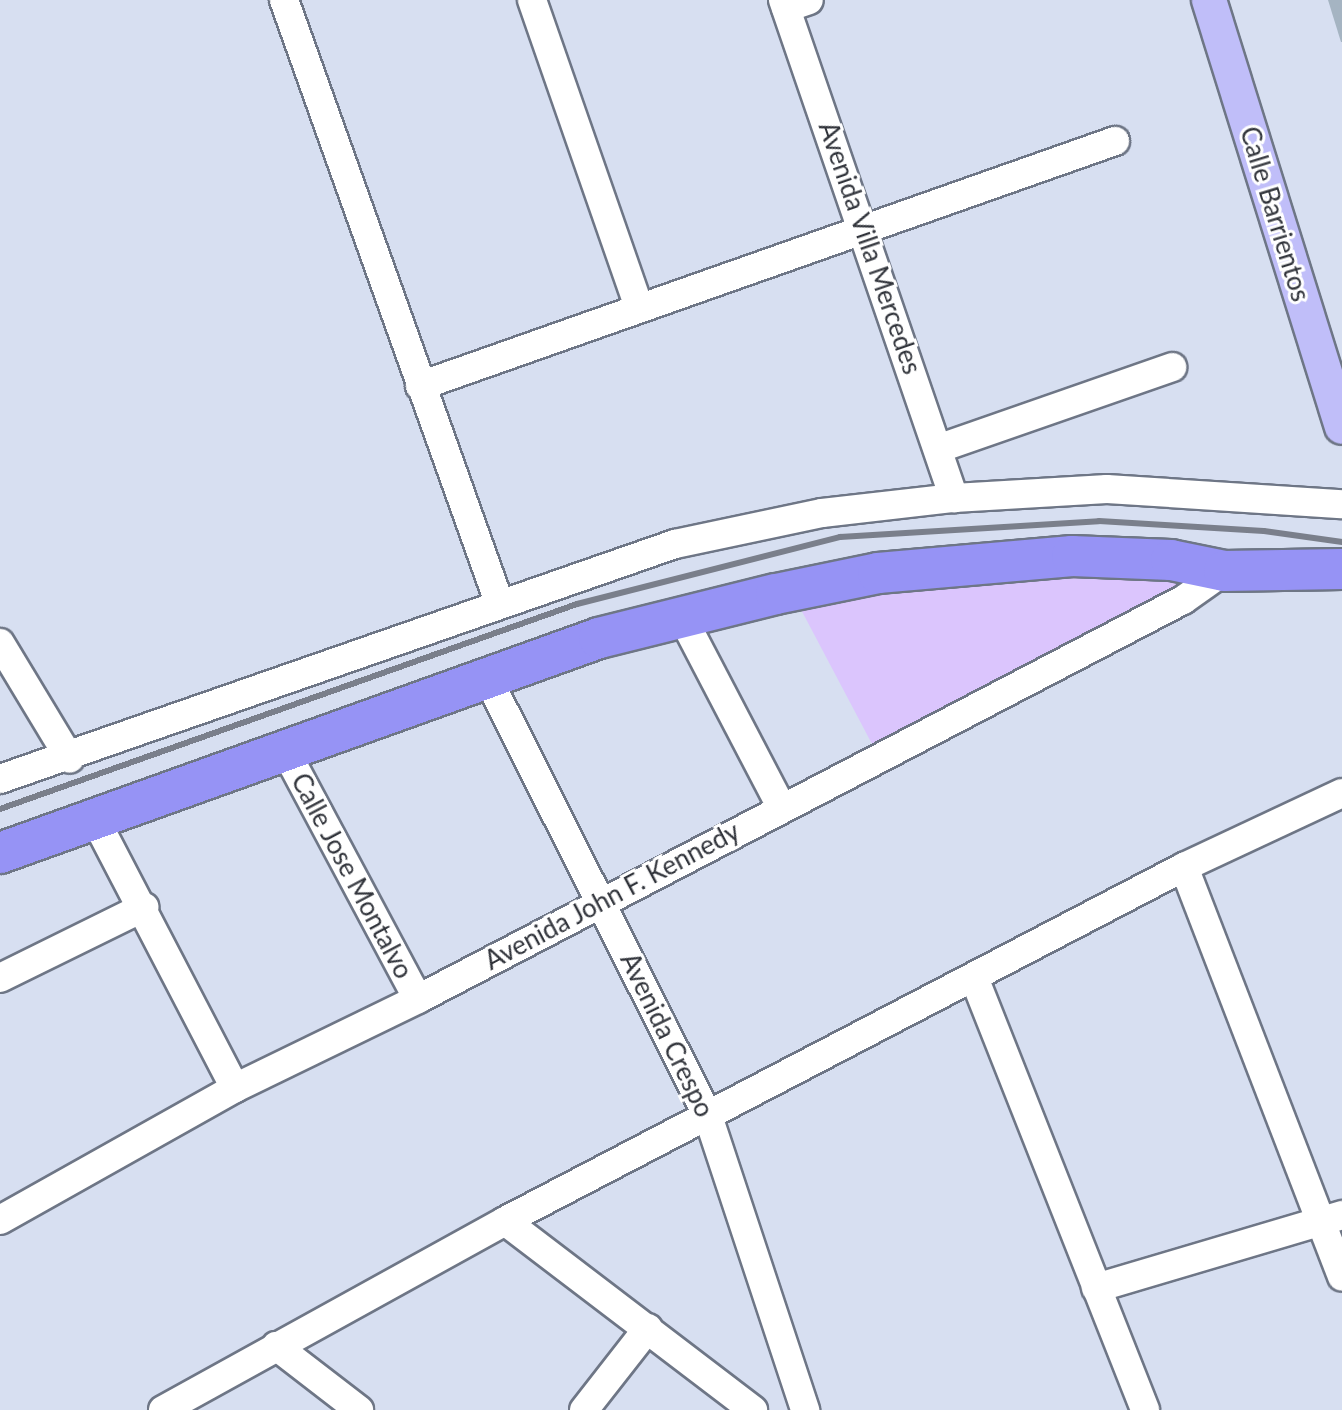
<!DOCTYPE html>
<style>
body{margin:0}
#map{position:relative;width:1342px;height:1410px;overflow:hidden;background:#d7dff1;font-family:Lato,sans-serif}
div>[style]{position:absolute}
.green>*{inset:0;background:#dbc5fd}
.building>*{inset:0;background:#a5b4c2}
.roads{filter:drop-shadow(2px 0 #6e7686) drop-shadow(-2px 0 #6e7686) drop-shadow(0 2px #6e7686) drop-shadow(0 -2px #6e7686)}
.minor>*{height:28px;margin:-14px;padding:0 14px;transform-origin:14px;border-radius:14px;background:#fff}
.major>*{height:34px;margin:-17px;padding:0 17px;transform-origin:17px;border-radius:17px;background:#c0bef9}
.highway>*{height:40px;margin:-20px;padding:0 20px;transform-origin:20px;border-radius:20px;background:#9693f5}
.rail>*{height:6px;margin:-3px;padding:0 3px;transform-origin:3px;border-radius:3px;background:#7a7f8b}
span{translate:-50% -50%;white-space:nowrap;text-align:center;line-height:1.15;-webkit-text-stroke:6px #fff;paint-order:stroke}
.street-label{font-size:26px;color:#31343b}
</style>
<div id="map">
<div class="green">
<i style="clip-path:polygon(1069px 574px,1185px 582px,872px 744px,797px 602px,934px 579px)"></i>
</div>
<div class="building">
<i style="clip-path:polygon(1328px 0,1342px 0,1342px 42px,1341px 42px)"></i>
</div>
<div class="roads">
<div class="minor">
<i style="left:284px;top:0;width:639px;rotate:70.35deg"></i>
<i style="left:532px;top:0;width:326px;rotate:70.8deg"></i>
<i style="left:783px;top:0;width:527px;rotate:71.05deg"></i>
<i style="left:786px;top:8px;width:24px;rotate:-19deg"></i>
<i style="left:420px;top:386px;width:737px;rotate:-19.42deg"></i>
<i style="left:940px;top:448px;width:246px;rotate:-19.2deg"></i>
<i style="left:682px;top:617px;width:213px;rotate:62.4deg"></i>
<i style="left:0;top:643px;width:135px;rotate:58.9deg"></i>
<i style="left:487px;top:677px;width:491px;rotate:63.3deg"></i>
<i style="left:708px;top:1116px;width:310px;rotate:71.7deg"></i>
<i style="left:286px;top:752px;width:280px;rotate:61.9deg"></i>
<i style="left:0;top:779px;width:715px;rotate:-19.2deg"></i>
<i style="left:675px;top:544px;width:150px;rotate:-11.9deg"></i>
<i style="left:822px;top:513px;width:133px;rotate:-6.5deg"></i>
<i style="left:954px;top:498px;width:153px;rotate:-3.4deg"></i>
<i style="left:1107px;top:489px;width:235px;rotate:3.7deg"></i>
<i style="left:96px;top:821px;width:301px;rotate:62.5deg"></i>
<i style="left:1184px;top:867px;width:439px;rotate:68.9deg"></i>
<i style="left:0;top:978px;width:161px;rotate:-26.2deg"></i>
<i style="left:975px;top:980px;width:462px;rotate:68.4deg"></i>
<i style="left:0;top:1220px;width:270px;rotate:-29.3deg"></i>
<i style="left:235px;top:1088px;width:203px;rotate:-25.9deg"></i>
<i style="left:418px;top:999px;width:863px;rotate:-27.55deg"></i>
<i style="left:1183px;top:600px;width:50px;rotate:-35.3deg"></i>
<i style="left:505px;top:1221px;width:312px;rotate:37.3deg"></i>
<i style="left:1096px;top:1288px;width:257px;rotate:-16.5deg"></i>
<i style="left:276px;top:1346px;width:105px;rotate:37.6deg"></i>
<i style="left:163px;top:1410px;width:391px;rotate:-28.9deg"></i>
<i style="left:505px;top:1221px;width:766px;rotate:-27.54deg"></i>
<i style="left:1184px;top:867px;width:174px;rotate:-25.1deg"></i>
<i style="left:584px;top:1410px;width:104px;rotate:-52deg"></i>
</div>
<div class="major">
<i style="left:1209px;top:0;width:447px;rotate:72.7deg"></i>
</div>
<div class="highway">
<i style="left:0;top:853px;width:636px;rotate:-19.74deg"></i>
<i style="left:599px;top:638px;width:182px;rotate:-14deg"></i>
<i style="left:776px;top:594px;width:104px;rotate:-11.6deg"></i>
<i style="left:878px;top:573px;width:195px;rotate:-5deg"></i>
<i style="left:1072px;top:556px;width:99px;rotate:2.3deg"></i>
<i style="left:1171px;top:560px;width:54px;rotate:11.7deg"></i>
<i style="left:1224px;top:571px;width:118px;rotate:-1deg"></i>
</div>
</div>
<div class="rail">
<i style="left:0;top:809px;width:612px;rotate:-19.56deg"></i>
<i style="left:577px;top:604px;width:271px;rotate:-14.3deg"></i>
<i style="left:840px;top:537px;width:259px;rotate:-3.5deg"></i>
<i style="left:1099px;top:521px;width:165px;rotate:3.5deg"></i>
<i style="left:1264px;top:531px;width:79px;rotate:8deg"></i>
</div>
<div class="street-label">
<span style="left:1275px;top:214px;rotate:73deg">Calle Barrientos</span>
<span style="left:870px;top:248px;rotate:71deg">Avenida Villa Mercedes</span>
<span style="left:352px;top:876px;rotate:62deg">Calle Jose Montalvo</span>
<span style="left:612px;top:896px;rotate:-28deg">Avenida John F. Kennedy</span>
<span style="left:667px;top:1035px;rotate:64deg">Avenida Crespo</span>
</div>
</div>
